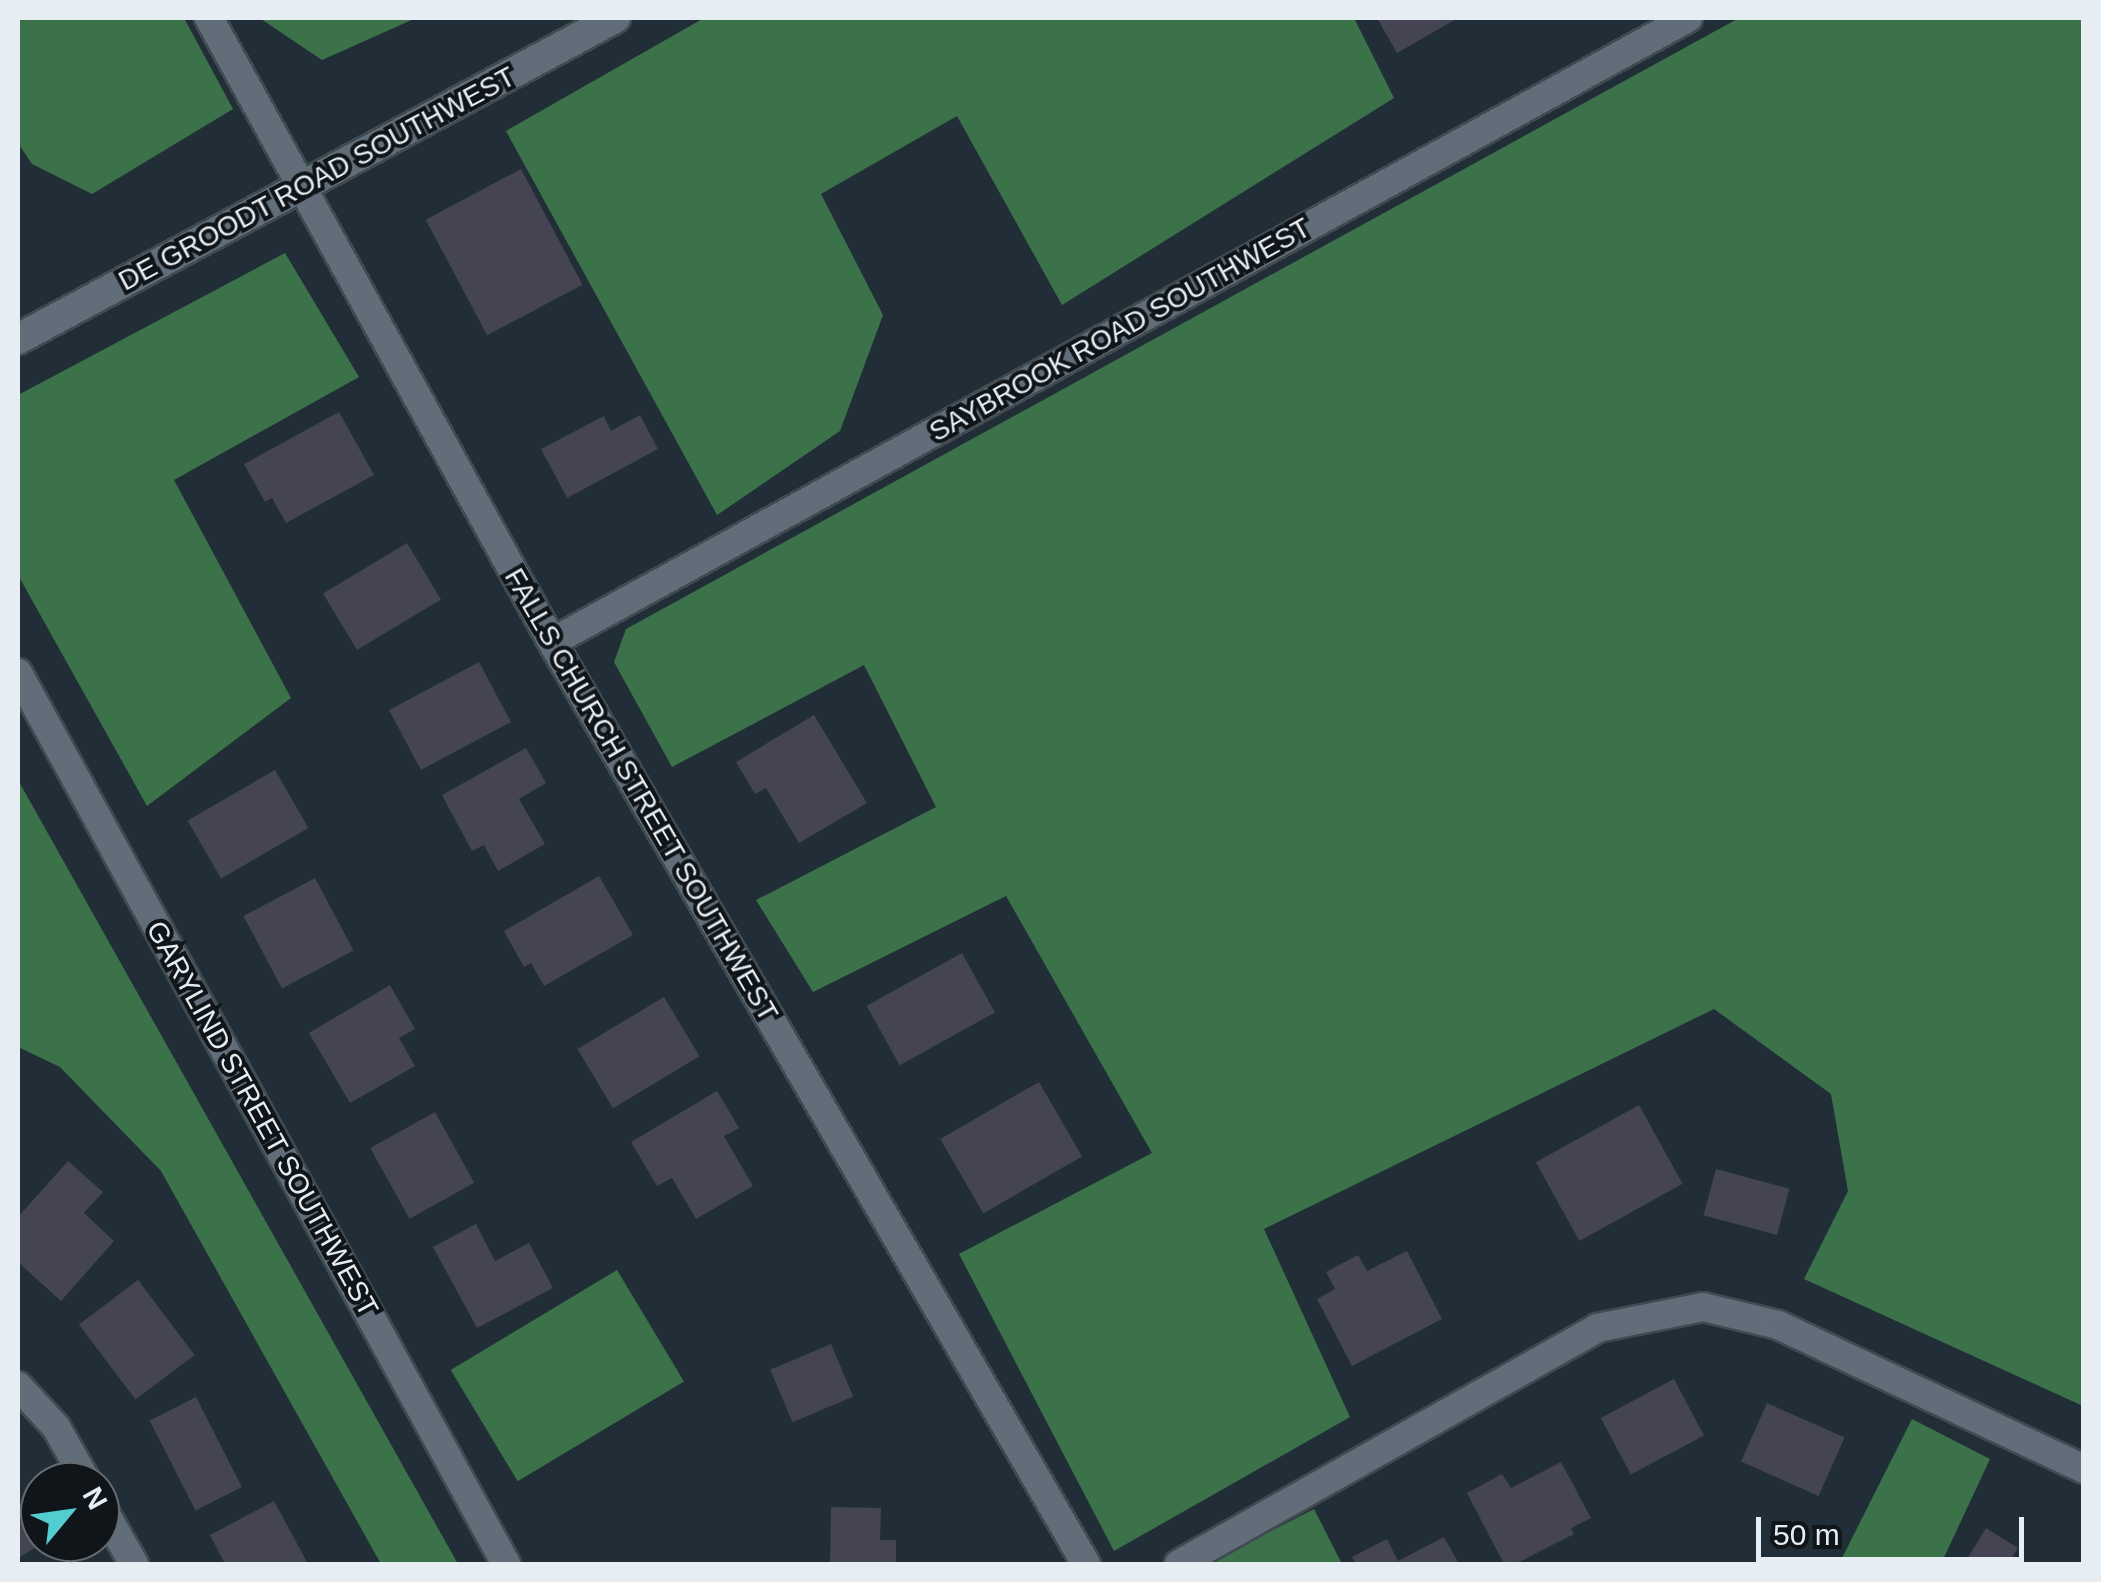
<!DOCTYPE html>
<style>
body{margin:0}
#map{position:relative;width:2101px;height:1582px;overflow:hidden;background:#222e37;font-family:Helvetica,sans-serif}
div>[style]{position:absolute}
.forest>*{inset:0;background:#3b724a;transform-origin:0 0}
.building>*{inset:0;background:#444453;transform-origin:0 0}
.roads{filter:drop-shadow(2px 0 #404a51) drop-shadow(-2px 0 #404a51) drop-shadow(0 2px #404a51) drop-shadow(0 -2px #404a51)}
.street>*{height:28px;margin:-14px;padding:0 14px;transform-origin:14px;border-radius:14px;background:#616e79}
.secondary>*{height:30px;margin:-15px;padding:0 15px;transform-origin:15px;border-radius:15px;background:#616e79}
span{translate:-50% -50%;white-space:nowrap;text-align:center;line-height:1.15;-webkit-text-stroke:8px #101519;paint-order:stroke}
.street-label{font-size:28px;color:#e6eef4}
.frame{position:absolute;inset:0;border:20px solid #e6eef4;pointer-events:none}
.north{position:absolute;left:20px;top:1462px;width:100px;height:100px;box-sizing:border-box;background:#101519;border:2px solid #666c71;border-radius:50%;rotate:61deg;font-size:28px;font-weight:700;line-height:40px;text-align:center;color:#e6eef4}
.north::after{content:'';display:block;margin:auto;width:35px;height:45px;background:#52cdd0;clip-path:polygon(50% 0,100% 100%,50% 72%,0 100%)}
.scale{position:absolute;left:1756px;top:1517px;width:268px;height:45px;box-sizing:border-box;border:5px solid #e6eef4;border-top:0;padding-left:12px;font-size:30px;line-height:35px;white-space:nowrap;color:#e6eef4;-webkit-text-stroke:8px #101519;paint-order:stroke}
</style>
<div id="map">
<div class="forest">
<i style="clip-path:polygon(18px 18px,184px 18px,233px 109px,92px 194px,32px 164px,18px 143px)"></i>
<i style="clip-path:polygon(704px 18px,1354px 18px,1394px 98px,1062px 305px,957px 116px,821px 194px,883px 315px,840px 431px,717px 515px,506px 131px)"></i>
<i style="clip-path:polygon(1739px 18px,2083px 18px,2083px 1406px,1804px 1279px,1848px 1191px,1831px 1094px,1714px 1009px,1264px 1229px,1350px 1417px,1114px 1551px,959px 1254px,1152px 1153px,1006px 896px,813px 992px,756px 900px,936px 807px,864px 665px,672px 767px,614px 662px,626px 629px)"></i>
<i style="clip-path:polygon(261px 19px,261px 18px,416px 18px,322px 60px)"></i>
<i style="clip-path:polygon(285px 253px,359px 377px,174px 480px,291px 698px,147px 806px,18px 575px,18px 395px)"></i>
<i style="clip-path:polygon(18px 780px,458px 1564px,381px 1564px,161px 1171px,60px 1067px,18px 1047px)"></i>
<i style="left:617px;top:1270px;width:130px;height:194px;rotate:59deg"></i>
<i style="clip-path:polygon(1912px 1419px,1990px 1459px,1941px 1564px,1839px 1564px)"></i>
<i style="clip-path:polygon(1314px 1509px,1342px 1564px,1207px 1564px)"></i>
</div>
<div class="building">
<i style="clip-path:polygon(1377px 18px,1458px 18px,1397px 53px)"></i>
<i style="left:521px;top:169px;width:131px;height:108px;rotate:62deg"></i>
<i style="clip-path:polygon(339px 412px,374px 475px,286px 523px,272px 498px,265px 502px,244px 464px)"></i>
<i style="clip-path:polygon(640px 415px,658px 449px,567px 498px,541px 449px,604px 416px,611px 431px)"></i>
<i style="left:407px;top:543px;width:66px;height:98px;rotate:59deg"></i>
<i style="left:479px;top:662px;width:68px;height:102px;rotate:62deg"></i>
<i style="clip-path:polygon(814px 715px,867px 803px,799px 843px,766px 788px,755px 794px,736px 762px)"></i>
<i style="clip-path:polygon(526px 748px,546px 783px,519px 799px,545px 844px,498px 871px,484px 845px,472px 851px,442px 795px)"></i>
<i style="left:275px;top:770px;width:67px;height:101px;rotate:60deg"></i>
<i style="clip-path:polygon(599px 876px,633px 935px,544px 986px,531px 963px,524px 967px,504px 931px)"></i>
<i style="left:315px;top:878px;width:82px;height:81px;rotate:62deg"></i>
<i style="left:962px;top:953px;width:68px;height:109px;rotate:61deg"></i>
<i style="clip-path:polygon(390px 985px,415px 1029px,399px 1038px,415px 1066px,350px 1103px,309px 1033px)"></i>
<i style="left:664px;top:997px;width:69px;height:101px;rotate:59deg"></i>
<i style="left:1039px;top:1082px;width:86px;height:114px;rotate:60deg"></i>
<i style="clip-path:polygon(717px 1091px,739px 1128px,724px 1136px,753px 1186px,696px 1219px,672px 1178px,657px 1186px,631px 1142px)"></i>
<i style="left:1639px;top:1105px;width:90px;height:118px;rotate:61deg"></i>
<i style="left:435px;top:1112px;width:81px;height:74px;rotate:61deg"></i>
<i style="clip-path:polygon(68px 1161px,103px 1192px,84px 1213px,114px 1241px,61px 1301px,18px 1262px,18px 1217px)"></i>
<i style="left:1716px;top:1169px;width:76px;height:48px;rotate:15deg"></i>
<i style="clip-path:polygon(476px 1224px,495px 1261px,529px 1243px,553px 1288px,477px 1328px,433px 1247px)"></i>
<i style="clip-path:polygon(1407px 1251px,1442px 1319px,1352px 1366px,1317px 1299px,1335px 1289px,1326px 1272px,1358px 1255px,1367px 1271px)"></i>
<i style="left:138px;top:1280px;width:94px;height:74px;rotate:53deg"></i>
<i style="left:831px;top:1344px;width:57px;height:66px;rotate:67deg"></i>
<i style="left:1674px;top:1379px;width:64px;height:83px;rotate:62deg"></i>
<i style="left:196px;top:1397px;width:101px;height:52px;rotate:63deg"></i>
<i style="left:1767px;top:1403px;width:85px;height:64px;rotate:24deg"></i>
<i style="clip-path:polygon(1561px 1462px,1591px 1518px,1571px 1528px,1574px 1534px,1515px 1564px,1504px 1564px,1467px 1493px,1502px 1474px,1511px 1488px)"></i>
<i style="clip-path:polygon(18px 1499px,40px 1542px,45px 1542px,18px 1558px)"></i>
<i style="clip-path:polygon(274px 1501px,308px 1564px,225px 1564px,210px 1535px)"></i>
<i style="clip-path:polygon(831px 1507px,881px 1508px,880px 1540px,896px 1540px,896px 1564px,830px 1564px)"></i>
<i style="clip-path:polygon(1986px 1528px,2018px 1548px,2008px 1564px,1964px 1564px)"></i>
<i style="clip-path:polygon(1444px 1537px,1459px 1564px,1356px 1564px,1352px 1557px,1387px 1539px,1398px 1561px)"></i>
</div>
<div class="roads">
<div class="street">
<i style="left:209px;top:18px;width:712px;rotate:61.2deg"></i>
<i style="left:552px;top:642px;width:1065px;rotate:59.92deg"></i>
<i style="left:552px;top:642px;width:1296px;rotate:-28.78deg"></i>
<i style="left:18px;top:673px;width:1016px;rotate:61.29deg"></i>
<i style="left:18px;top:1386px;width:56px;rotate:47.2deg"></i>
<i style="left:56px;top:1427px;width:63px;rotate:60.6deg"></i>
<i style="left:100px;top:1504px;width:69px;rotate:60.5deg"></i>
<i style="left:1179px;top:1564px;width:480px;rotate:-29.4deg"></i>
<i style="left:1597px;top:1328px;width:108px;rotate:-11.2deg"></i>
<i style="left:1703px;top:1307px;width:77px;rotate:13.5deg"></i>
<i style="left:1778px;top:1325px;width:338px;rotate:25.2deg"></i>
</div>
<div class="secondary">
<i style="left:18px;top:339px;width:678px;rotate:-28.27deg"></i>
</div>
</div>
<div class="street-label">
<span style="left:317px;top:179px;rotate:-28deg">DE GROODT ROAD SOUTHWEST</span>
<span style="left:1120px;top:330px;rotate:-29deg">SAYBROOK ROAD SOUTHWEST</span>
<span style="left:641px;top:795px;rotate:60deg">FALLS CHURCH STREET SOUTHWEST</span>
<span style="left:262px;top:1119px;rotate:61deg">GARYLIND STREET SOUTHWEST</span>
</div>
<div class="frame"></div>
<div class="north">N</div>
<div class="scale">50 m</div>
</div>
